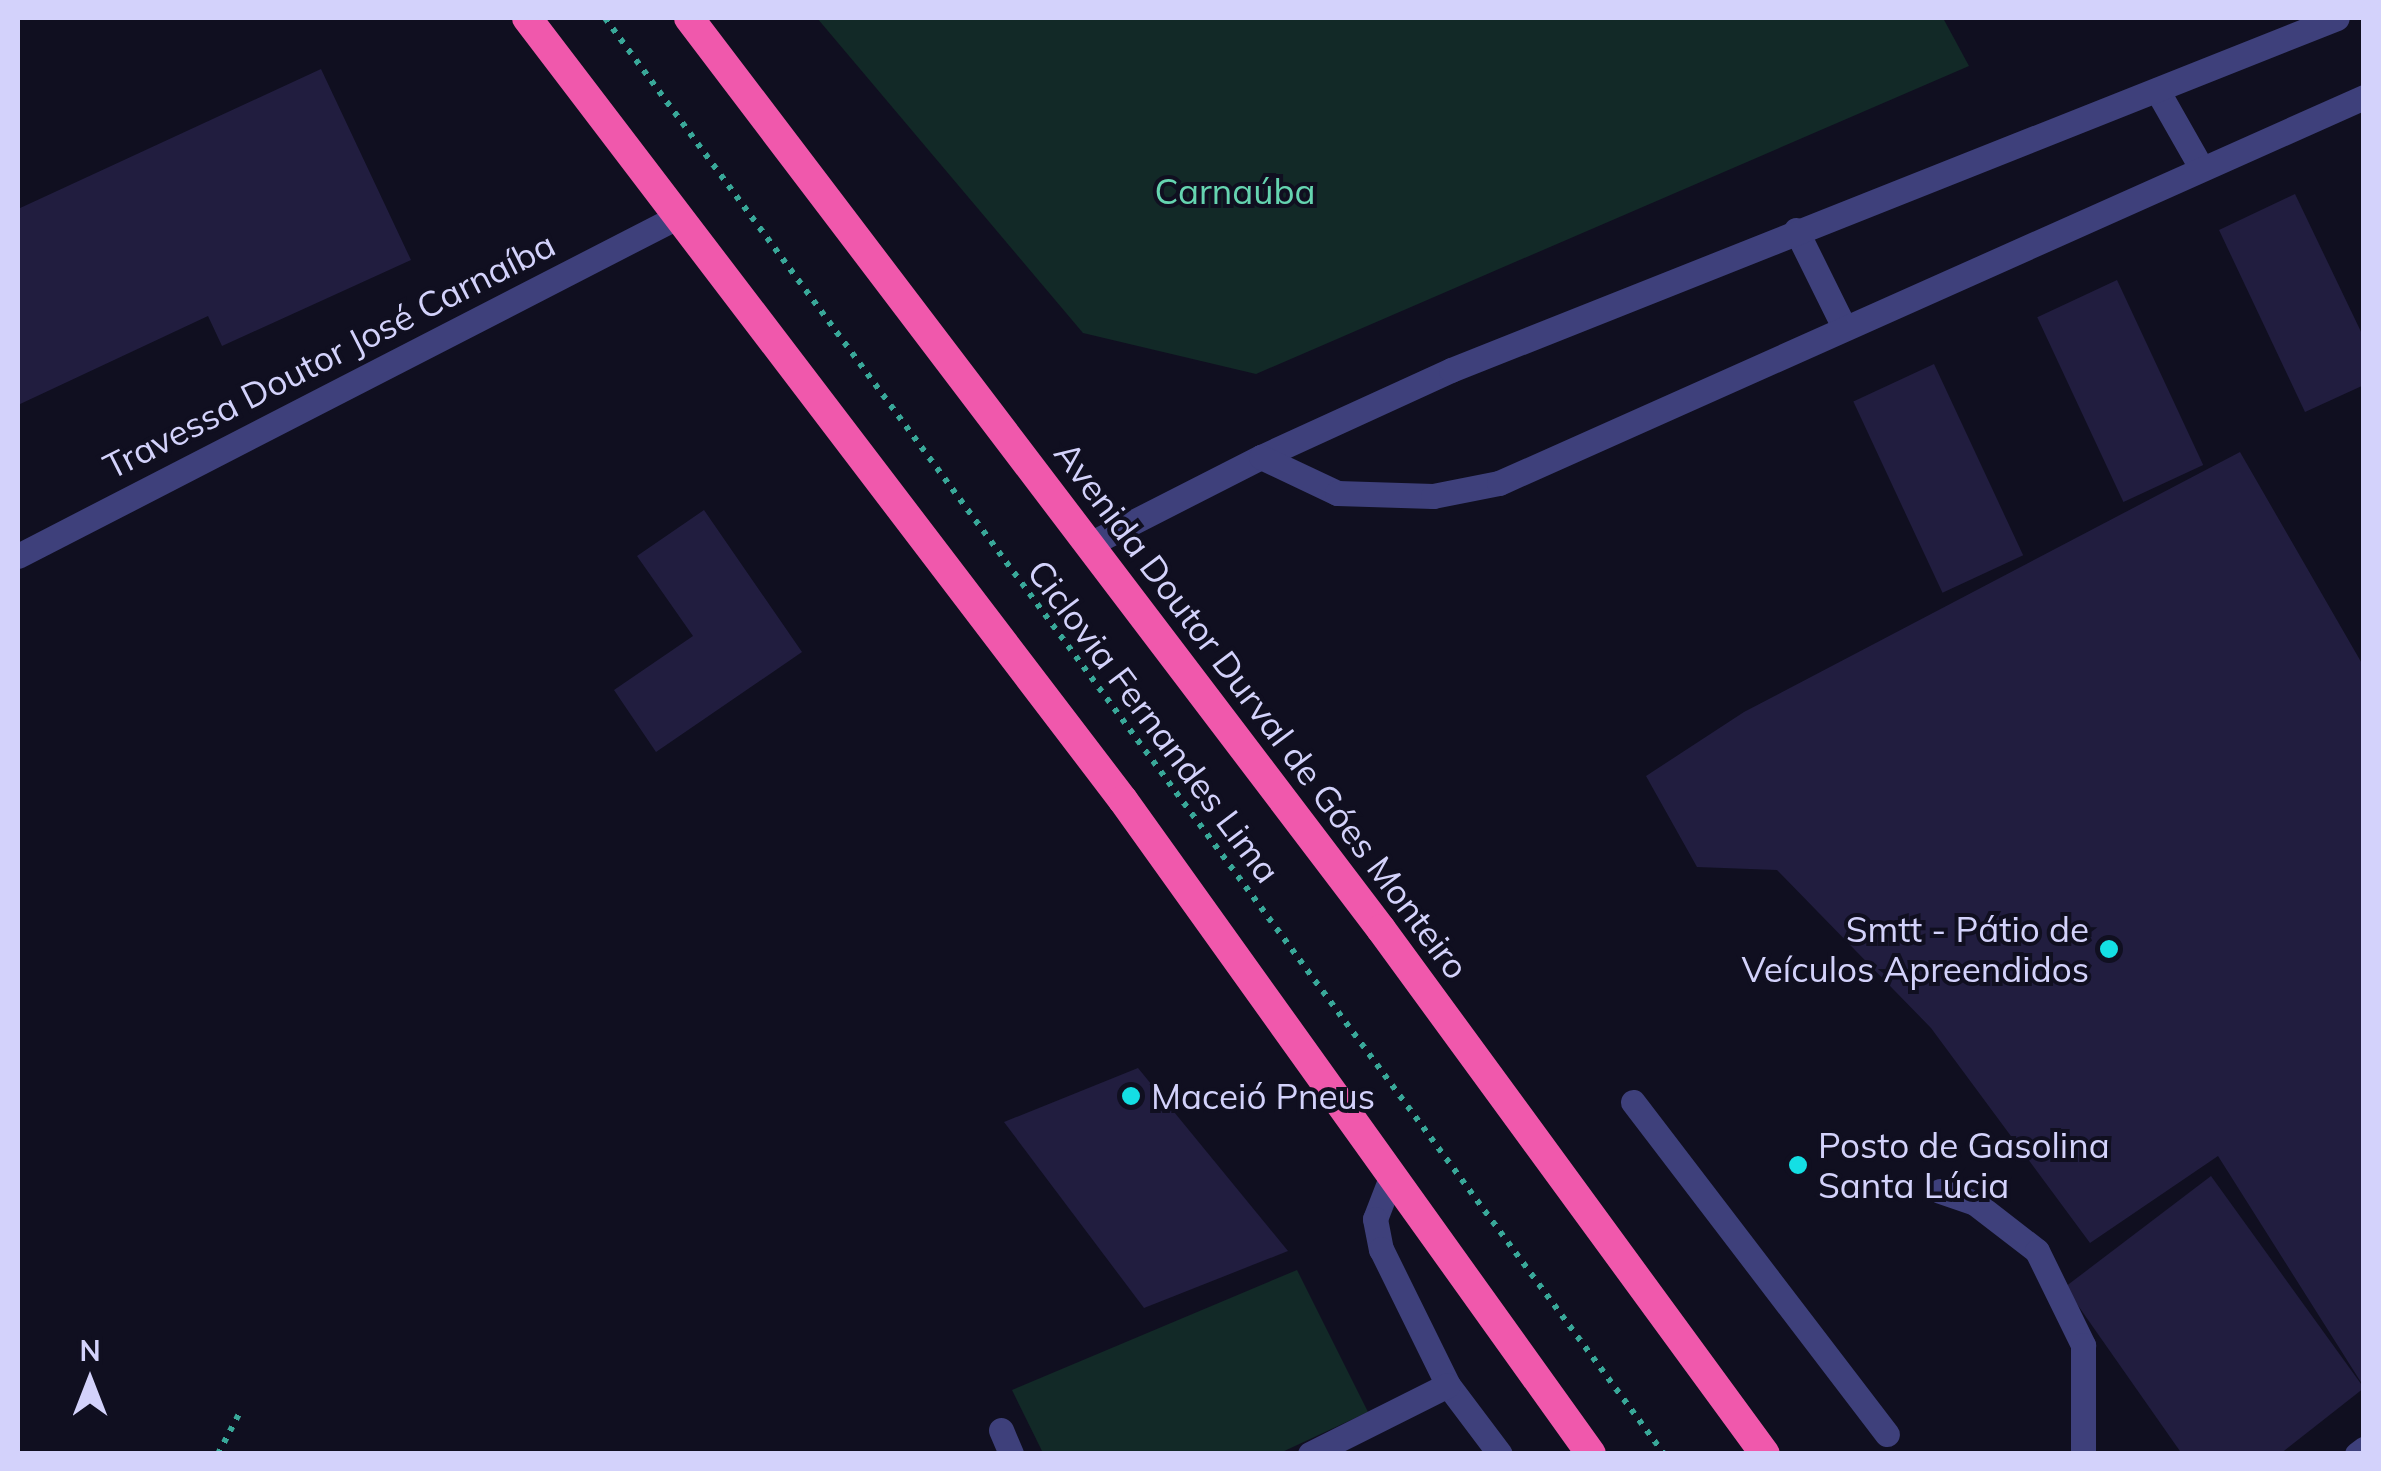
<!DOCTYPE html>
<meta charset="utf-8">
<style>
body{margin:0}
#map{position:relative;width:2381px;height:1471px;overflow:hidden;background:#100f20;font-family:Mulish,sans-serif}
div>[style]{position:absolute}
.green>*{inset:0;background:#122927}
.building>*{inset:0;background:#211d3f;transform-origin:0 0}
.path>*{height:6px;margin-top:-3px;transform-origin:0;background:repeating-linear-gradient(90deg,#39a899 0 5px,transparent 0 13px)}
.minor>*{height:25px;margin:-12.5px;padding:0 12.5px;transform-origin:12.5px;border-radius:12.5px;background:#3e407b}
.highway>*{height:30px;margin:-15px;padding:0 15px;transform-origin:15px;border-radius:15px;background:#f058ac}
.dots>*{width:28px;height:28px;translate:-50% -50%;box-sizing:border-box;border:5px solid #100f20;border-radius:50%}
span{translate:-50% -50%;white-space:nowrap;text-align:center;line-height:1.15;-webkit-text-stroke:8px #100f20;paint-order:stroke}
.park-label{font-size:35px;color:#65d4b0}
.street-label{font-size:35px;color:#d3d2fb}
.poi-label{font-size:35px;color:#d3d2fb}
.right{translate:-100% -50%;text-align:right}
.left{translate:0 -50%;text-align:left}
.frame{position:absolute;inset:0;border:20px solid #d3d2fb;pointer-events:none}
.north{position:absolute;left:40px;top:1331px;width:100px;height:100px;-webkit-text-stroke:8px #100f20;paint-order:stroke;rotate:0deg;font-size:28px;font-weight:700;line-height:40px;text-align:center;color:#d3d2fb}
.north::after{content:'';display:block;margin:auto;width:35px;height:45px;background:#d3d2fb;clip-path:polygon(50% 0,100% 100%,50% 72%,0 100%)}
</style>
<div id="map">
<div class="green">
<i style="clip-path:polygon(817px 18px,1943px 18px,1969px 66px,1256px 374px,1083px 333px)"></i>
<i style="clip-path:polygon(1297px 1270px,1368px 1412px,1280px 1453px,1043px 1453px,1012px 1390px)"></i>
</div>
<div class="building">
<i style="clip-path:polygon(321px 69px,411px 260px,222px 346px,208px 316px,18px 405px,18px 209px)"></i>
<i style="clip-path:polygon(2295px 194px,2364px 338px,2364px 385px,2305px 412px,2219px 230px)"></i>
<i style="left:2117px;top:280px;width:204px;height:88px;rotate:65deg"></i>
<i style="left:1934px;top:364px;width:211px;height:89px;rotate:65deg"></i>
<i style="clip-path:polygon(2240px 452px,2364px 667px,2364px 1387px,2218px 1156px,2090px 1243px,1931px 1028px,1777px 870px,1697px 867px,1646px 776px,1744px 712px)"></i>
<i style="clip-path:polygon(704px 510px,802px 652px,656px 752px,614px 690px,693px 636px,637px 556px)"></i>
<i style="clip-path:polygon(1138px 1068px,1288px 1251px,1144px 1308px,1004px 1122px)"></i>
<i style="clip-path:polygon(2211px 1176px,2364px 1388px,2280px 1454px,2182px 1454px,2065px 1287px)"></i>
</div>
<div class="path">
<i style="left:605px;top:18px;width:1784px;rotate:53.59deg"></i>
<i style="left:218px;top:1454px;width:47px;rotate:-62.4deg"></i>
</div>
<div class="minor">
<i style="left:2157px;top:90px;width:85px;rotate:60.4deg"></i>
<i style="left:1796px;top:230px;width:108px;rotate:63.7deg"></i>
<i style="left:1261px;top:457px;width:209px;rotate:-24.6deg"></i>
<i style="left:1451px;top:370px;width:953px;rotate:-21.67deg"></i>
<i style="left:1090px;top:544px;width:192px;rotate:-27deg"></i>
<i style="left:1261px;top:457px;width:84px;rotate:25.3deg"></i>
<i style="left:1337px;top:493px;width:96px;rotate:1.8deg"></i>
<i style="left:1433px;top:496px;width:67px;rotate:-11.1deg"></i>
<i style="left:1499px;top:483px;width:947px;rotate:-24.05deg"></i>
<i style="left:18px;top:556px;width:737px;rotate:-27.23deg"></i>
<i style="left:1633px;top:1102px;width:418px;rotate:52.6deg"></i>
<i style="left:1392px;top:1175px;width:47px;rotate:111.1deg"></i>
<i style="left:1375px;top:1219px;width:31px;rotate:79deg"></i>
<i style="left:1381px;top:1249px;width:152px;rotate:63.8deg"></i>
<i style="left:1448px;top:1385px;width:86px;rotate:53deg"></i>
<i style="left:1940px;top:1191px;width:37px;rotate:19deg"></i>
<i style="left:1975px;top:1203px;width:78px;rotate:37.7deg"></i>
<i style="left:2037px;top:1251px;width:105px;rotate:63.9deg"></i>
<i style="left:2083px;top:1345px;width:109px;rotate:90deg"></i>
<i style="left:1001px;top:1430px;width:26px;rotate:67deg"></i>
<i style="left:1310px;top:1454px;width:154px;rotate:-26.6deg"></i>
<i style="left:2357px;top:1454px;width:9px;rotate:-36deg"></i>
</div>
<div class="highway">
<i style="left:527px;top:18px;width:983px;rotate:52.69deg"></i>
<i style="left:1123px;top:800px;width:804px;rotate:54.41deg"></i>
<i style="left:689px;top:18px;width:1144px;rotate:52.78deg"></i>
<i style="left:1381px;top:929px;width:650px;rotate:53.82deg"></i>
</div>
<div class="dots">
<i style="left:2109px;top:949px;background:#14dfe4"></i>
<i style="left:1131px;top:1096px;background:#14dfe4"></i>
<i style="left:1798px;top:1165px;background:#14dfe4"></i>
</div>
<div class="park-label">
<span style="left:1235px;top:191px">Carnaúba</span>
</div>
<div class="street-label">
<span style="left:329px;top:355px;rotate:-27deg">Travessa Doutor José Carnaíba</span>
<span style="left:1262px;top:710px;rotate:53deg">Avenida Doutor Durval de Góes Monteiro</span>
<span style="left:1154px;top:721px;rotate:53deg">Ciclovia Fernandes Lima</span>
</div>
<div class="poi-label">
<span class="right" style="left:2089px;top:949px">Smtt - Pátio de<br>Veículos Apreendidos</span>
<span class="left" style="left:1151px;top:1096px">Maceió Pneus</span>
<span class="left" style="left:1818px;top:1165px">Posto de Gasolina<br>Santa Lúcia</span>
</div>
<div class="frame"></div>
<div class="north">N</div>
</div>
